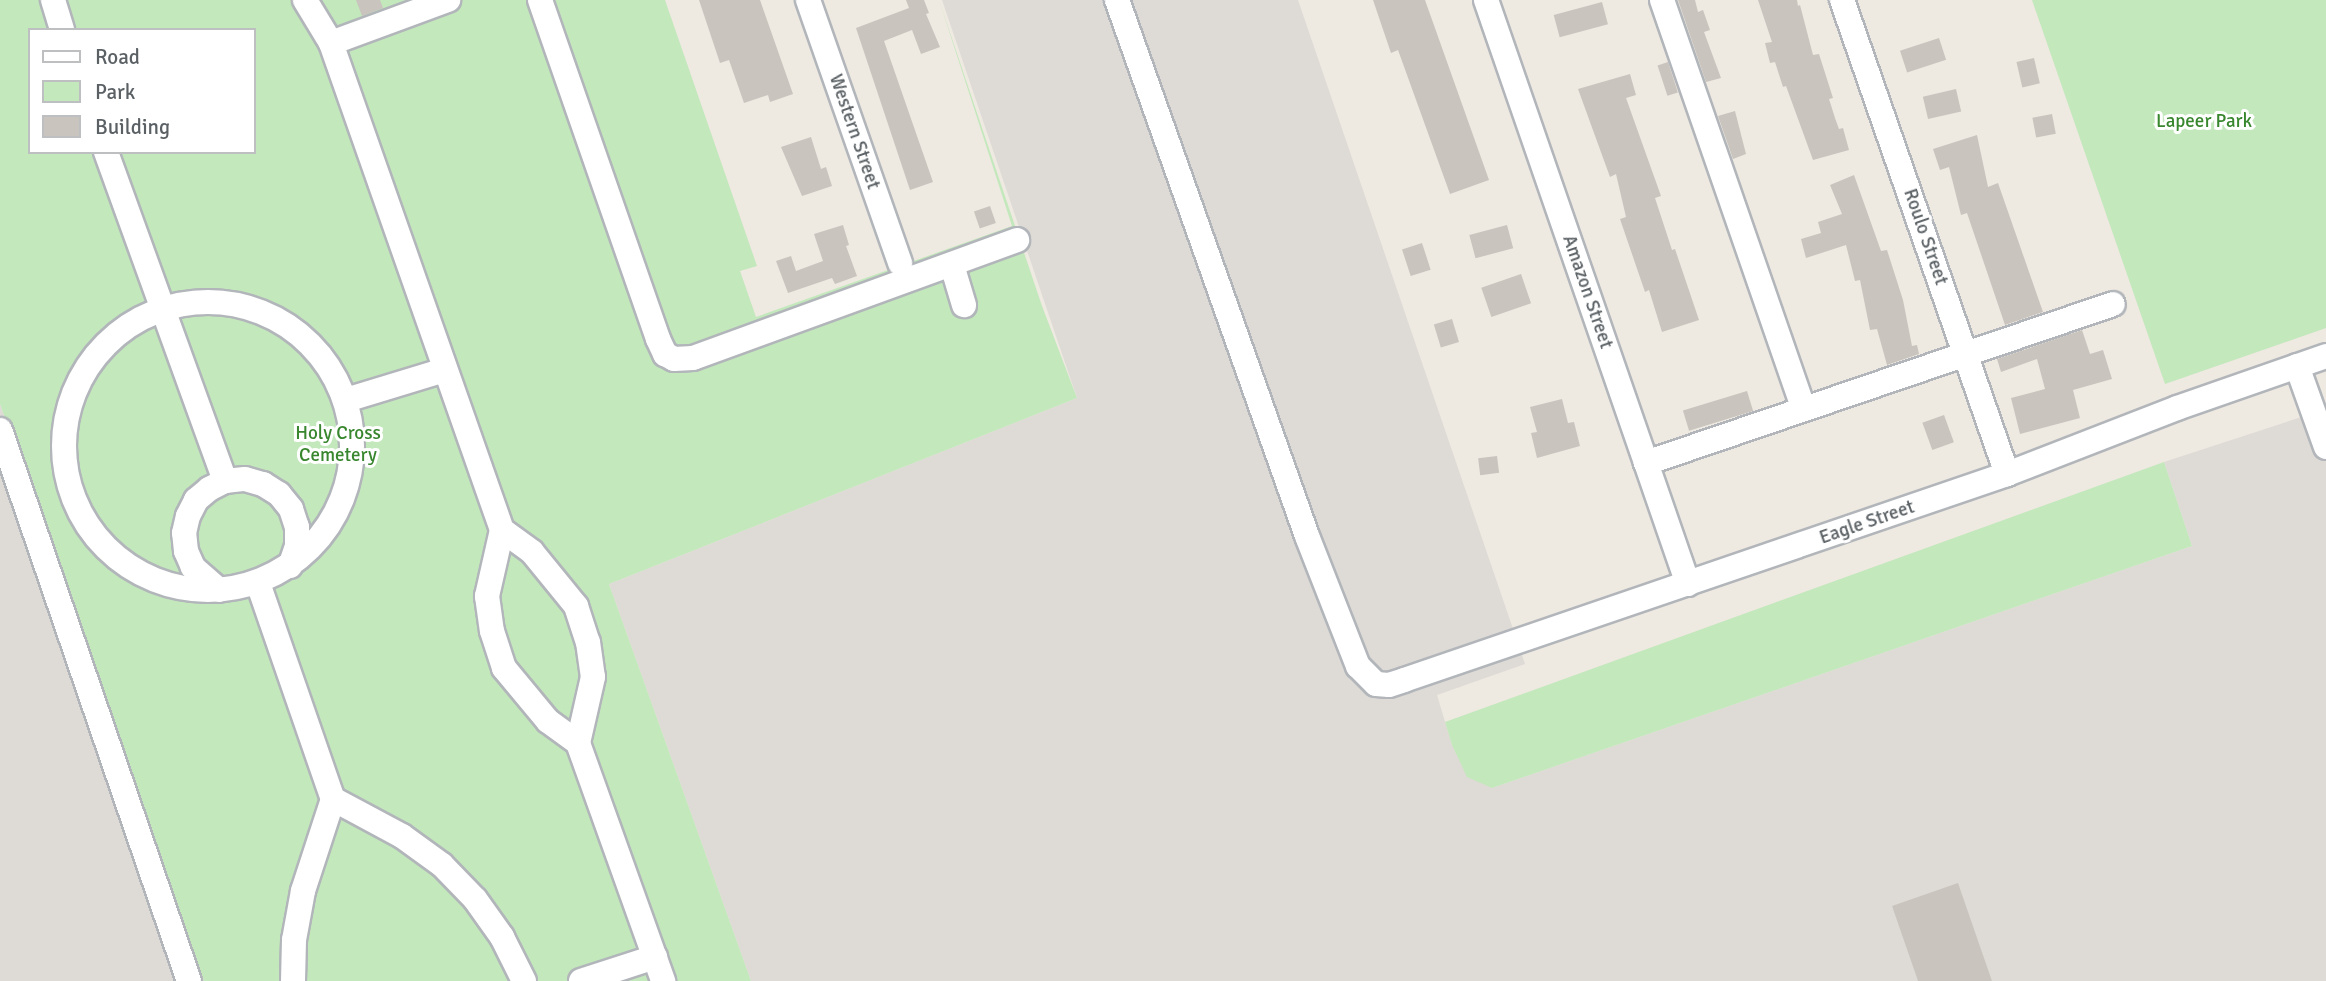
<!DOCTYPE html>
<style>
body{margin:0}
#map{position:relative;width:2326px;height:981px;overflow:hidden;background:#eee9e1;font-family:Signika,sans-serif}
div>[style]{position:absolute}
.industrial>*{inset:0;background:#dedbd6}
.green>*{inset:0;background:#c3e8bc}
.building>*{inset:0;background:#c9c4be;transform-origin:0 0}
.roads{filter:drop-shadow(2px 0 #b2b6ba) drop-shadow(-2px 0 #b2b6ba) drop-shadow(0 2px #b2b6ba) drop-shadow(0 -2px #b2b6ba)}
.minor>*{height:24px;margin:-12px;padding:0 12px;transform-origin:12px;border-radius:12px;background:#fff}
.minor>.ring{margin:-12px;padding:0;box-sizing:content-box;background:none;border:24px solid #fff;border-radius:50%}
span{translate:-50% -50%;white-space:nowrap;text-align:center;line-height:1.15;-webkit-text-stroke:6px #fff;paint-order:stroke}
.park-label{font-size:19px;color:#38862e}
.street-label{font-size:19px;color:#5a6064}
.legend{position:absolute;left:28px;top:28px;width:228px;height:126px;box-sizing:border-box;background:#fff;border:2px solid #bdbfc1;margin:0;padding:9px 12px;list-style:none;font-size:21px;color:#5a6064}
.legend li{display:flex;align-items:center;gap:14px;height:35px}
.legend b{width:35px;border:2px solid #bdbfc1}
</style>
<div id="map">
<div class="industrial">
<i style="clip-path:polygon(942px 0,1298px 0,1525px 664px,1437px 695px,1452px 745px,1492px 788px,2192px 546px,2164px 462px,2326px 409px,2326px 981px,751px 981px,609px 584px,1077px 398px)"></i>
<i style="clip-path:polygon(0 404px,204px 981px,0 981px)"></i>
</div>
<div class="green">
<i style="clip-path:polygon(evenodd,0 0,665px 0,757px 266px,740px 271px,756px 317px,1012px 226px,939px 0,1042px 306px,1077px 398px,609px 584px,751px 981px,204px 981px,0 404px,0 0,30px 30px,254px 30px,254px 152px,30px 152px,30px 30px)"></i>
<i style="clip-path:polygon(2032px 0,2326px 0,2326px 328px,2165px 384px)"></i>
<i style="clip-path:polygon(2164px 462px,2192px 546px,1492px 788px,1467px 777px,1452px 745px,1445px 722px)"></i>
</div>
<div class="building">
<i style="clip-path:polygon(356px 0,380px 0,383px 8px,362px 16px)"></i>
<i style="clip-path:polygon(699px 0,760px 0,793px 94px,770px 102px,768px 95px,744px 103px,729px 60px,720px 63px)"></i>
<i style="clip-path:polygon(906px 0,924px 0,929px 13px,926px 14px,940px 47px,921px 54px,912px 30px,884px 41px,933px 182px,910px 190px,856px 28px,909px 8px)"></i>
<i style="clip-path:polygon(1373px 0,1425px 0,1489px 180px,1450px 194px,1398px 50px,1391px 53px)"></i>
<i style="clip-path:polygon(1678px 0,1695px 0,1698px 12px,1703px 10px,1710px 30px,1704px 32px,1721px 78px,1706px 82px)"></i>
<i style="clip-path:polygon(1758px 0,1797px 0,1798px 6px,1800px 5px,1813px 55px,1819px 54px,1833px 98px,1829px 99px,1835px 118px,1839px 129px,1843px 128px,1849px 150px,1813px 160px,1786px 86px,1783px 87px,1775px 62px,1770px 63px,1765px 43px,1772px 42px)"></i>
<i style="left:1602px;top:2px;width:23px;height:50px;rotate:75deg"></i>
<i style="left:1939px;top:38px;width:23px;height:41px;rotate:72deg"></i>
<i style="left:2034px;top:58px;width:26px;height:18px;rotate:77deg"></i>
<i style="left:1668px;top:62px;width:32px;height:11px;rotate:72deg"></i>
<i style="clip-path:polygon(1630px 74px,1636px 95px,1626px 98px,1661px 196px,1655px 198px,1672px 250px,1675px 249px,1699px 320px,1662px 332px,1649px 290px,1645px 292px,1620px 219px,1626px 217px,1616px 174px,1610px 177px,1578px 89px)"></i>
<i style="left:1956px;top:89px;width:23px;height:34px;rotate:77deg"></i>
<i style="clip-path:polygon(1735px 111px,1746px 154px,1733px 159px,1718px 116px)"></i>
<i style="left:2052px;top:114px;width:20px;height:20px;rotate:79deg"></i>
<i style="clip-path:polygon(1977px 135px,1988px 187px,1998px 183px,2043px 312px,2005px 325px,1967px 213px,1961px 215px,1949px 167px,1940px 170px,1933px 149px)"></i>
<i style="clip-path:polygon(811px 137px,821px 169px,826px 167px,832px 186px,802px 196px,781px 147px)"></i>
<i style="clip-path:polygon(1854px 175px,1881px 251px,1887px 250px,1903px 300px,1912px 346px,1917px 345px,1919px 354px,1887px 365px,1877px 329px,1870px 330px,1860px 280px,1855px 281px,1846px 245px,1806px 258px,1801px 239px,1821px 233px,1818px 222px,1842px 214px,1830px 185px)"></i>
<i style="left:990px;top:206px;width:18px;height:17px;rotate:71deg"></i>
<i style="clip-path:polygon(843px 225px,849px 245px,846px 246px,857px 276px,835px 284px,832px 278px,788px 293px,776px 261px,791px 256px,796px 271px,823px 261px,814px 234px)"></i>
<i style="left:1507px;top:225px;width:24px;height:39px;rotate:75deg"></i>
<i style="left:1422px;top:243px;width:28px;height:21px;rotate:72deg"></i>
<i style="left:1521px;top:274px;width:31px;height:42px;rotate:71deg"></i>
<i style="left:1452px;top:319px;width:24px;height:19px;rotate:73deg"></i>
<i style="clip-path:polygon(2082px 330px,2090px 354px,2103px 350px,2112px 379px,2073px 390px,2080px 418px,2020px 434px,2011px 398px,2045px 389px,2037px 359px,2001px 372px,1997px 359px)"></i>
<i style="left:1747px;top:391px;width:21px;height:67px;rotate:73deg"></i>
<i style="clip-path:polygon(1562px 399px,1568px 423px,1574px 422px,1580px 446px,1537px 458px,1531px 433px,1537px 432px,1530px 407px)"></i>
<i style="left:1944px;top:415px;width:29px;height:23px;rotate:70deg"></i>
<i style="left:1497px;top:456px;width:17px;height:19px;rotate:83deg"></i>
<i style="clip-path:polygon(1958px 883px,1992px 981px,1918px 981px,1892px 906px)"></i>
</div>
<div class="roads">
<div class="minor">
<i style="left:53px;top:0;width:31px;rotate:73deg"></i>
<i style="left:305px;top:0;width:50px;rotate:58.8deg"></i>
<i style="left:331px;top:43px;width:516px;rotate:70.65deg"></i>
<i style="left:502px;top:530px;width:68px;rotate:102.8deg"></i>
<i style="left:487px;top:596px;width:35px;rotate:82deg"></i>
<i style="left:492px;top:631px;width:39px;rotate:72deg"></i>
<i style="left:504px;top:668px;width:69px;rotate:50.3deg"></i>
<i style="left:548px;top:721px;width:37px;rotate:36deg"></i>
<i style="left:578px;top:743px;width:253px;rotate:70.3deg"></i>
<i style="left:540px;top:0;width:359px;rotate:70.8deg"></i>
<i style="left:658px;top:339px;width:17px;rotate:65deg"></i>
<i style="left:665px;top:354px;width:10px;rotate:29deg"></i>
<i style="left:674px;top:359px;width:19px;rotate:-3deg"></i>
<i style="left:693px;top:358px;width:345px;rotate:-20deg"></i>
<i style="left:808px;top:0;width:279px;rotate:70.7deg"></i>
<i style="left:1117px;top:0;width:569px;rotate:70.48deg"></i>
<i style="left:1307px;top:536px;width:140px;rotate:68.6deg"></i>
<i style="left:1358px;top:666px;width:25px;rotate:45deg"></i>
<i style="left:1376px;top:684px;width:13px;rotate:4deg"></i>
<i style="left:1389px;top:685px;width:16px;rotate:-18deg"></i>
<i style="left:1404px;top:680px;width:637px;rotate:-18.86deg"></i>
<i style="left:2007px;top:474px;width:182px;rotate:-21.2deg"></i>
<i style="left:2177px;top:408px;width:158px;rotate:-19.2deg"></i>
<i style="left:1486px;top:0;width:618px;rotate:70.92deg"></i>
<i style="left:1662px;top:0;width:433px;rotate:70.9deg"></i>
<i style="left:1842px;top:0;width:502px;rotate:70.81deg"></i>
<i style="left:331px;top:43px;width:125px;rotate:-20.2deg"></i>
<i style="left:106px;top:152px;width:350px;rotate:70.1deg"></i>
<i style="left:952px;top:265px;width:42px;rotate:73.3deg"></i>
<i class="ring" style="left:64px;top:302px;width:264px;height:264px"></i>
<i style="left:2297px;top:366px;width:86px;rotate:70.3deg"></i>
<i style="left:346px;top:400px;width:103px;rotate:-16.9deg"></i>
<i style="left:0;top:430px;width:583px;rotate:71.07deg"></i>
<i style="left:1646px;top:463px;width:493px;rotate:-18.8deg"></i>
<i style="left:502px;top:530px;width:37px;rotate:36deg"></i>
<i style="left:532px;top:552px;width:70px;rotate:50.8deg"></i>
<i style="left:576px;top:606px;width:38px;rotate:72deg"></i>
<i style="left:588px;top:642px;width:35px;rotate:82deg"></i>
<i style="left:593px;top:677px;width:68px;rotate:102.8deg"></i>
<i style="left:258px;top:583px;width:229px;rotate:70.9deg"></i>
<i style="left:333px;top:799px;width:97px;rotate:108.1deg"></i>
<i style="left:303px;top:891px;width:50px;rotate:100.4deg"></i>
<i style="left:294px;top:940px;width:41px;rotate:91.4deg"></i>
<i style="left:219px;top:590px;width:35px;rotate:-139deg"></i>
<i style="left:193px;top:567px;width:17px;rotate:-114deg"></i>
<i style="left:186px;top:551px;width:18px;rotate:-96deg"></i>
<i style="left:184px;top:533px;width:17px;rotate:-77deg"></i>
<i style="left:188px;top:516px;width:18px;rotate:-63deg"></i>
<i style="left:196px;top:500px;width:17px;rotate:-40deg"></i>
<i style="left:209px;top:489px;width:18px;rotate:-27deg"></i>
<i style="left:225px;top:481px;width:20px;rotate:-6deg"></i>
<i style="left:245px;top:479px;width:19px;rotate:16deg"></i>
<i style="left:263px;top:484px;width:19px;rotate:32deg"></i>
<i style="left:279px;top:494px;width:19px;rotate:51deg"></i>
<i style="left:291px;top:509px;width:19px;rotate:72deg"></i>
<i style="left:297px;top:527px;width:19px;rotate:90deg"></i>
<i style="left:297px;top:546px;width:21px;rotate:109deg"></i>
<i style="left:333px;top:799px;width:78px;rotate:28.2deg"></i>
<i style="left:402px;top:836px;width:49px;rotate:35.9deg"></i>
<i style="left:442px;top:865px;width:47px;rotate:45.9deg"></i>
<i style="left:475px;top:899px;width:47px;rotate:54.6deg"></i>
<i style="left:502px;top:937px;width:49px;rotate:63.4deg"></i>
<i style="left:581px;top:981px;width:78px;rotate:-18deg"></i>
</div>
</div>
<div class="park-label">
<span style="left:2204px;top:122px">Lapeer Park</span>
<span style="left:338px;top:445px">Holy Cross<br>Cemetery</span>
</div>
<div class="street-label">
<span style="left:854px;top:132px;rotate:71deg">Western Street</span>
<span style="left:1925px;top:237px;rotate:71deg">Roulo Street</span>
<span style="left:1587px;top:292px;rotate:71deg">Amazon Street</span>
<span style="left:1867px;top:523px;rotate:-19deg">Eagle Street</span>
</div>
<ul class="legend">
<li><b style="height:9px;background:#fff"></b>Road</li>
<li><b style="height:19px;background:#c3e8bc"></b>Park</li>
<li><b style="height:19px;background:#c9c4be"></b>Building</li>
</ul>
</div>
